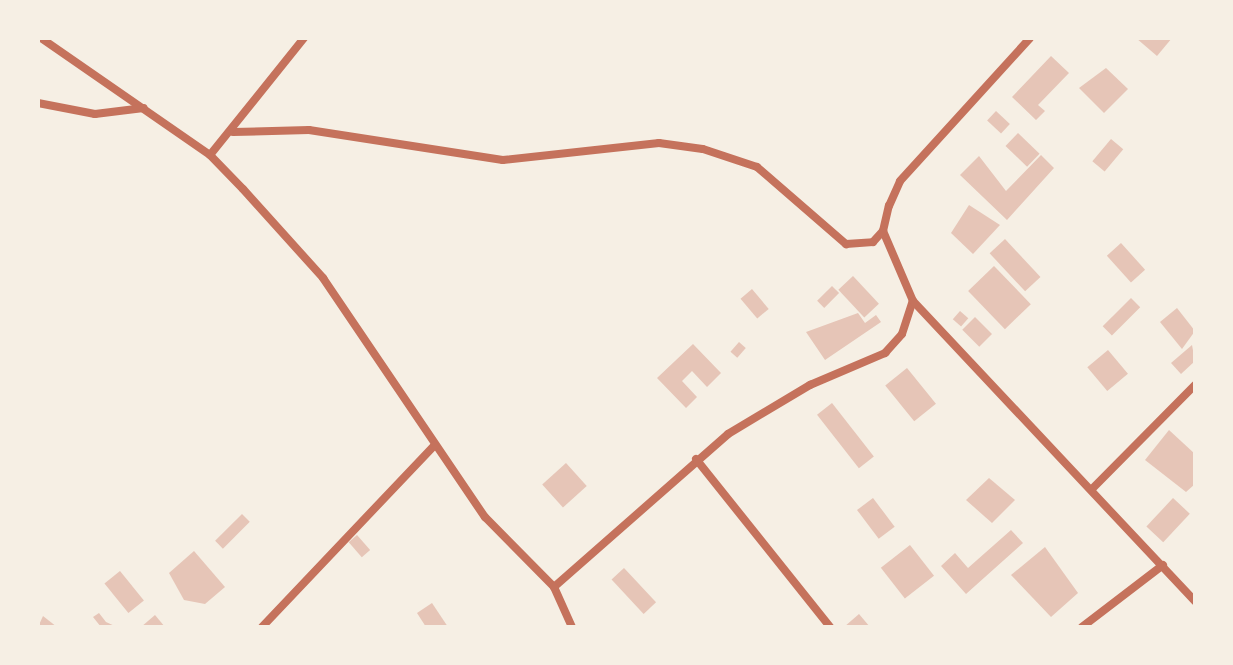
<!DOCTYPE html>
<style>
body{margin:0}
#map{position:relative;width:1233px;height:665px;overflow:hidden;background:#f6efe4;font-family:"Nunito Sans",sans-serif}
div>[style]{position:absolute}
.building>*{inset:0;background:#e6c5b7;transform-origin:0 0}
.minor>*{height:8px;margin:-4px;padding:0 4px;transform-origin:4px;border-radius:4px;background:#c5725c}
span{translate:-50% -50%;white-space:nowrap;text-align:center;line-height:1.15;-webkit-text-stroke:7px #f6efe4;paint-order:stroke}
.frame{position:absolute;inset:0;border:40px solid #f6efe4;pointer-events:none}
</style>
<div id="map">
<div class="building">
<i style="clip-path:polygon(1136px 38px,1172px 38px,1157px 56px)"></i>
<i style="clip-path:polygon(1051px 56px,1069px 73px,1038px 105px,1045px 111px,1036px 120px,1012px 97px)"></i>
<i style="clip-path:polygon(1106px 68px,1128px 89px,1104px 113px,1079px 88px)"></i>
<i style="left:996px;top:111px;width:19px;height:13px;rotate:43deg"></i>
<i style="left:1018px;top:133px;width:30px;height:18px;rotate:44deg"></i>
<i style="left:1111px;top:139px;width:16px;height:29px;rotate:40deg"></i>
<i style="clip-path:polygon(1041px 155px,1054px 168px,1007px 220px,960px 175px,979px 156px,1006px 191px)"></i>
<i style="clip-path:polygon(969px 205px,1000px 225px,973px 254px,951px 233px)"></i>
<i style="left:1005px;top:239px;width:52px;height:21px;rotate:47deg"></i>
<i style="left:1121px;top:243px;width:36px;height:19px;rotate:48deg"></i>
<i style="left:994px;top:266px;width:53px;height:36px;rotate:46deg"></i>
<i style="left:853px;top:276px;width:38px;height:20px;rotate:47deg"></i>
<i style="left:832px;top:286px;width:10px;height:21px;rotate:45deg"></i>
<i style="left:752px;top:289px;width:26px;height:15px;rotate:50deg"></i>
<i style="left:1131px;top:298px;width:13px;height:40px;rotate:45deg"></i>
<i style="clip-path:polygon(1177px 308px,1195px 331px,1182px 349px,1160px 322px)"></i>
<i style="left:960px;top:311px;width:11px;height:11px;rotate:41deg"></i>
<i style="clip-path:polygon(858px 313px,865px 323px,876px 315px,881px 322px,825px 360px,806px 332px)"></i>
<i style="left:975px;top:317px;width:24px;height:18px;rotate:45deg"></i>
<i style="left:739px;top:342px;width:9px;height:13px;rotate:41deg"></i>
<i style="clip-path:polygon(693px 344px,721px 373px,707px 387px,692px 371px,682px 381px,697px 397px,686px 408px,657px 378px)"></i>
<i style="clip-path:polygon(1192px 345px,1195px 361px,1181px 374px,1171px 363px)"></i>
<i style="left:1108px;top:350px;width:31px;height:27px;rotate:50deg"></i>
<i style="left:907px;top:368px;width:46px;height:28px;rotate:51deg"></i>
<i style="left:832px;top:403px;width:68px;height:19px;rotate:52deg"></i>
<i style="clip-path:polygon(1169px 430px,1195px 454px,1195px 484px,1186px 492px,1145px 460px)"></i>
<i style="left:566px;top:463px;width:31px;height:32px;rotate:48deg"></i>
<i style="clip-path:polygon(989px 478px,1015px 500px,992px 523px,966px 500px)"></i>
<i style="left:873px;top:498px;width:36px;height:20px;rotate:53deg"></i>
<i style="left:1173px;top:498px;width:23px;height:39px;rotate:43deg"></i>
<i style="left:242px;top:514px;width:11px;height:38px;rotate:45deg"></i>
<i style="clip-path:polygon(1011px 530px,1023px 543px,966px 594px,941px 566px,955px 553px,968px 568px)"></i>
<i style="left:357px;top:535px;width:20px;height:11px;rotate:49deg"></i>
<i style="left:910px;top:545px;width:39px;height:37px;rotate:52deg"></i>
<i style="clip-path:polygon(1045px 547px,1078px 593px,1051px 617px,1011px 575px)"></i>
<i style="clip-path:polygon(194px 551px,225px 587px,205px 604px,184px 600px,169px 573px)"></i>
<i style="left:624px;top:568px;width:47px;height:17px;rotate:47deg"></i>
<i style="left:120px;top:571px;width:38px;height:20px;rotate:51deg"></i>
<i style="clip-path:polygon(432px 603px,448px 627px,426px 627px,417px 613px)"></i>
<i style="clip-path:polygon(99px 613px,106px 622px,117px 627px,101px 627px,93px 617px)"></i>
<i style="clip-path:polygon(859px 614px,870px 627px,844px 627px)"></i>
<i style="clip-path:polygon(155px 615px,165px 627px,141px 627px)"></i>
<i style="clip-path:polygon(43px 616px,57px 627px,38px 627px)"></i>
</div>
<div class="minor">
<i style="left:41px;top:38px;width:206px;rotate:34.7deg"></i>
<i style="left:210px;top:155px;width:47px;rotate:45.9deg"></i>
<i style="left:243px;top:189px;width:120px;rotate:48deg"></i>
<i style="left:323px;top:278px;width:289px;rotate:55.9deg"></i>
<i style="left:485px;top:517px;width:98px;rotate:45.4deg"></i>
<i style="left:554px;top:587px;width:232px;rotate:-41.3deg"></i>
<i style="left:728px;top:434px;width:96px;rotate:-30.9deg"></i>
<i style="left:810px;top:385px;width:82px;rotate:-23.1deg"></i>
<i style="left:885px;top:353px;width:25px;rotate:-48deg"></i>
<i style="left:902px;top:334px;width:35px;rotate:-72deg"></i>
<i style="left:913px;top:301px;width:76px;rotate:-113.2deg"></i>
<i style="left:883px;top:231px;width:26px;rotate:-77deg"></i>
<i style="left:889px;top:206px;width:27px;rotate:-66deg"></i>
<i style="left:900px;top:181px;width:193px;rotate:-47.7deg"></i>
<i style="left:38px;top:103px;width:58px;rotate:10.9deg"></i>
<i style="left:95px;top:114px;width:49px;rotate:-7deg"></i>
<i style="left:233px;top:132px;width:76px;rotate:-1.5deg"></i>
<i style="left:309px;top:130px;width:196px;rotate:8.8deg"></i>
<i style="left:503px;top:160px;width:157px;rotate:-6.2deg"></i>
<i style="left:659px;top:143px;width:44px;rotate:7.8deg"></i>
<i style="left:703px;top:149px;width:57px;rotate:18.4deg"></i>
<i style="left:757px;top:167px;width:118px;rotate:40.9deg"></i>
<i style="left:846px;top:244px;width:27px;rotate:-4deg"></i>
<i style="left:873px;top:242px;width:15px;rotate:-48deg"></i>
<i style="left:210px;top:155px;width:150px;rotate:-51.2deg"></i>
<i style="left:913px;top:301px;width:412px;rotate:46.8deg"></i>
<i style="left:696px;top:459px;width:215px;rotate:51.4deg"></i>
<i style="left:1092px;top:489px;width:146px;rotate:-45.3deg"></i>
<i style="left:554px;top:587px;width:44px;rotate:65.8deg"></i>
<i style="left:262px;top:627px;width:250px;rotate:-46.5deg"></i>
<i style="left:1082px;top:627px;width:102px;rotate:-37.4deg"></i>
</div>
<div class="frame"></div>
</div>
